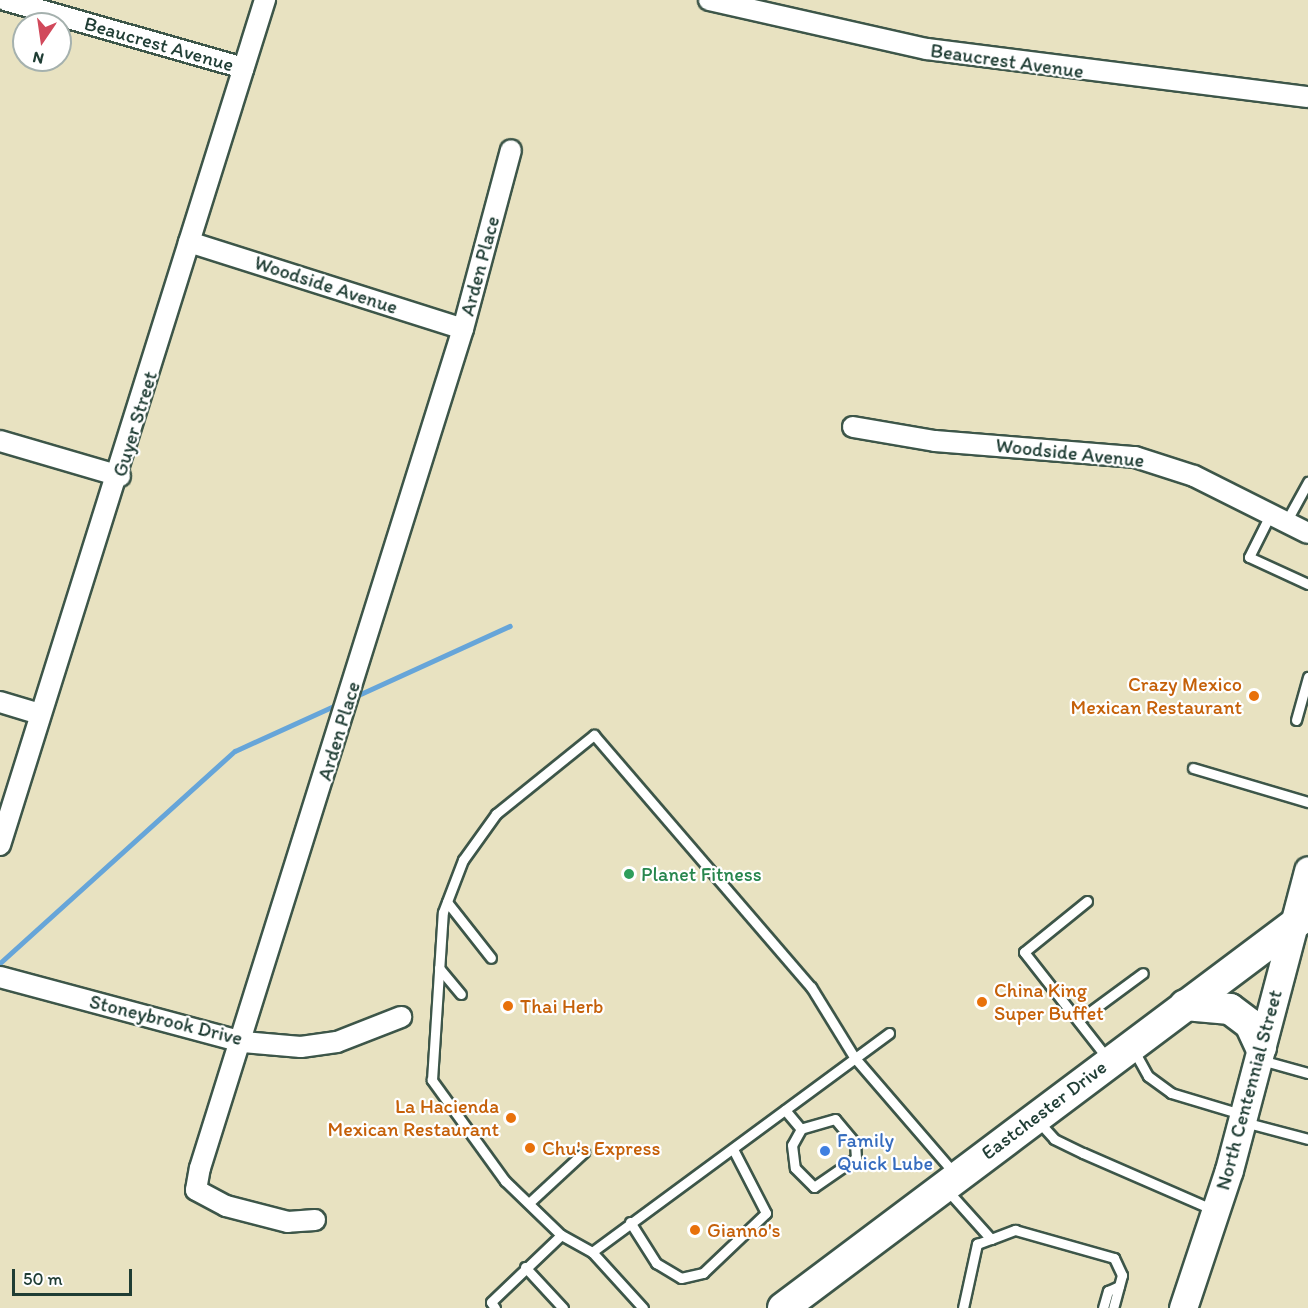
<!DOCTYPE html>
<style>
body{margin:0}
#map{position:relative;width:1308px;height:1308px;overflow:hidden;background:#e8e2c1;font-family:Itim,sans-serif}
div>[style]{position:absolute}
.stream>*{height:4.5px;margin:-2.25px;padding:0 2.25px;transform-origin:2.25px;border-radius:2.25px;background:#66a5d9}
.roads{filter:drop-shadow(2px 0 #3d5649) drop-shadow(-2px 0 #3d5649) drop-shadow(0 2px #3d5649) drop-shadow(0 -2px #3d5649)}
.lane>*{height:9px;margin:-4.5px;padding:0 4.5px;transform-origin:4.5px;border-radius:4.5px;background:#fff}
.street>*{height:20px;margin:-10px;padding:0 10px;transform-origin:10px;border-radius:10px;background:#fff}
.secondary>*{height:27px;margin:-13.5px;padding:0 13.5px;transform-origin:13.5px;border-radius:13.5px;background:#fff}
.primary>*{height:30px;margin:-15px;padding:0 15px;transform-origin:15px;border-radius:15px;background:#fff}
.dots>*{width:16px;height:16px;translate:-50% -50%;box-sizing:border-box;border:3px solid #fff;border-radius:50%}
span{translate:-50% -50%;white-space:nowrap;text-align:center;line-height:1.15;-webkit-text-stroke:4.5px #fff;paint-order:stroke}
.street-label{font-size:20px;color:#1f3d34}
.food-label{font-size:20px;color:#c56008}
.right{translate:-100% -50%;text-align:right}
.left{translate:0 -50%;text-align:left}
.leisure-label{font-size:20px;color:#27864d}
.shop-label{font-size:20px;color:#366cbe}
.north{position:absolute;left:12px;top:12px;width:60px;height:60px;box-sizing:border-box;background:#fff;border:2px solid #a5b1ae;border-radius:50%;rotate:193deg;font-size:16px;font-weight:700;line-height:24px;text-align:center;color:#1f3d34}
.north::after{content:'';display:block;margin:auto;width:21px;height:27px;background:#d1495b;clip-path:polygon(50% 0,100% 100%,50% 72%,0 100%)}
.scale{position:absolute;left:12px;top:1269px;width:120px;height:27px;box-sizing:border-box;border:3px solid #1f3d34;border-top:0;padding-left:8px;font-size:18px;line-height:21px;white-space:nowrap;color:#1f3d34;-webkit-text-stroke:4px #fff;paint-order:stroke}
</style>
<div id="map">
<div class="stream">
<i style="left:354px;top:697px;width:171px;rotate:-24.5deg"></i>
<i style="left:0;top:963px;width:316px;rotate:-42.1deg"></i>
<i style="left:235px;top:751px;width:113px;rotate:-24.5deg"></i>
</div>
<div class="roads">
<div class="lane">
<i style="left:1270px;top:515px;width:47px;rotate:116.6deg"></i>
<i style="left:1249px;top:557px;width:65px;rotate:24.6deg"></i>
<i style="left:1286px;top:522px;width:46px;rotate:-61.2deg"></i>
<i style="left:1296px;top:720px;width:45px;rotate:-74.4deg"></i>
<i style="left:1193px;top:768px;width:120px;rotate:16.5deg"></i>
<i style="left:1087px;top:901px;width:81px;rotate:141deg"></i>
<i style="left:1024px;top:952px;width:136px;rotate:51.9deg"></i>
<i style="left:447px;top:902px;width:71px;rotate:51.8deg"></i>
<i style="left:439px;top:968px;width:34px;rotate:50deg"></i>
<i style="left:1079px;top:1020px;width:79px;rotate:-36.3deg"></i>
<i style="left:1133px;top:1049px;width:31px;rotate:61deg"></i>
<i style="left:1148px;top:1076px;width:29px;rotate:36deg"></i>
<i style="left:1171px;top:1093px;width:73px;rotate:16.7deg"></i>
<i style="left:1261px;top:1060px;width:49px;rotate:15.5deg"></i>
<i style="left:785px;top:1110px;width:25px;rotate:50deg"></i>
<i style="left:801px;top:1129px;width:18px;rotate:119deg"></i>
<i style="left:792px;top:1145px;width:23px;rotate:83deg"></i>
<i style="left:795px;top:1168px;width:27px;rotate:45deg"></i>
<i style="left:814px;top:1187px;width:51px;rotate:-34.6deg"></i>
<i style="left:856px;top:1158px;width:15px;rotate:-94deg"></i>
<i style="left:855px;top:1143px;width:31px;rotate:-130deg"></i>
<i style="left:835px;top:1119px;width:35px;rotate:164deg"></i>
<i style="left:1038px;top:1121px;width:24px;rotate:48deg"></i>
<i style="left:1054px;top:1139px;width:32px;rotate:26deg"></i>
<i style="left:1083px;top:1153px;width:143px;rotate:23.5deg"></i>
<i style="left:1244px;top:1122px;width:66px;rotate:14.9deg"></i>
<i style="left:947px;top:1190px;width:66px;rotate:48.1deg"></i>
<i style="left:991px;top:1239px;width:26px;rotate:-21deg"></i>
<i style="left:1015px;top:1230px;width:103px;rotate:15.8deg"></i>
<i style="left:1114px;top:1258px;width:19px;rotate:65deg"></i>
<i style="left:1122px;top:1275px;width:34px;rotate:105deg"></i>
<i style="left:529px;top:1203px;width:75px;rotate:-42.8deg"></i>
<i style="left:630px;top:1222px;width:49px;rotate:57.6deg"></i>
<i style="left:656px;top:1263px;width:29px;rotate:31deg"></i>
<i style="left:681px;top:1278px;width:23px;rotate:-13deg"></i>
<i style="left:703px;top:1273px;width:87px;rotate:-43.6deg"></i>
<i style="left:766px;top:1213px;width:72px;rotate:-117.3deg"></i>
<i style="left:592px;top:1252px;width:35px;rotate:-151deg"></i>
<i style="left:561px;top:1235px;width:78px;rotate:-136deg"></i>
<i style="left:505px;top:1181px;width:125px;rotate:-125.9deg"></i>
<i style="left:432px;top:1080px;width:168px;rotate:-86.3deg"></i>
<i style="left:443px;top:912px;width:56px;rotate:-69deg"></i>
<i style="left:463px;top:860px;width:57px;rotate:-54.3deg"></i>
<i style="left:496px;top:814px;width:126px;rotate:-38.9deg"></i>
<i style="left:594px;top:735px;width:333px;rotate:49.3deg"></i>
<i style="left:811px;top:987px;width:82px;rotate:58.4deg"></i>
<i style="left:854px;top:1057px;width:155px;rotate:49.2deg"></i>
<i style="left:525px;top:1267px;width:56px;rotate:47.2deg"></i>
<i style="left:495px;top:1308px;width:7px;rotate:-124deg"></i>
<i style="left:491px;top:1302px;width:97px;rotate:-43.7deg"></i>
<i style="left:643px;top:1308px;width:76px;rotate:-132.3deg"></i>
<i style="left:592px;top:1252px;width:369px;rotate:-36.4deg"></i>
<i style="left:963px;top:1308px;width:66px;rotate:-77.7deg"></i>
<i style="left:977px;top:1244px;width:15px;rotate:-20deg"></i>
<i style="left:1103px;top:1308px;width:18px;rotate:-74deg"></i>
<i style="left:1108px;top:1291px;width:12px;rotate:-24deg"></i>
</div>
<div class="street">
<i style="left:5px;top:0;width:248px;rotate:15.9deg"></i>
<i style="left:709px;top:0;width:223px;rotate:12.7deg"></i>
<i style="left:927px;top:49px;width:384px;rotate:7.2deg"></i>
<i style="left:189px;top:242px;width:287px;rotate:17.6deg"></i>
<i style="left:853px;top:427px;width:83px;rotate:9.7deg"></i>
<i style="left:935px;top:441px;width:201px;rotate:4.6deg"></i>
<i style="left:1135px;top:457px;width:62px;rotate:17.9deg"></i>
<i style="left:1194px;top:476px;width:127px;rotate:26.6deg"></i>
<i style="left:0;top:441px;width:125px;rotate:16.3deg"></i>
<i style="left:0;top:702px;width:42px;rotate:16.7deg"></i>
<i style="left:0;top:845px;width:886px;rotate:-72.59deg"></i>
<i style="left:0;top:977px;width:252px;rotate:15deg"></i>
<i style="left:243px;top:1042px;width:58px;rotate:4.9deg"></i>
<i style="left:301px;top:1047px;width:36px;rotate:-8deg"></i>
<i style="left:337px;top:1042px;width:69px;rotate:-21.3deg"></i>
<i style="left:315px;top:1220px;width:27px;rotate:176deg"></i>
<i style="left:288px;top:1222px;width:64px;rotate:-165.5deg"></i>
<i style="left:226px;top:1206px;width:34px;rotate:-152deg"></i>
<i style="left:196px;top:1190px;width:22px;rotate:-80deg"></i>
<i style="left:200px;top:1168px;width:879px;rotate:-72.6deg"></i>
<i style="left:463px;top:329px;width:185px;rotate:-75deg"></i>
</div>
<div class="secondary">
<i style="left:1183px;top:1308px;width:145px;rotate:-71.6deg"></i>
<i style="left:1229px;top:1170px;width:310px;rotate:-75.2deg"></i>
</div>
<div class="primary">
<i style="left:1185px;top:1005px;width:45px;rotate:5.1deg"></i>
<i style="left:1230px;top:1009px;width:25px;rotate:37deg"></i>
<i style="left:1250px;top:1024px;width:26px;rotate:65deg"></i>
<i style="left:783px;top:1308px;width:656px;rotate:-36.89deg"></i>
</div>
</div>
<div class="dots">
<i style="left:1254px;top:696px;background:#e8710a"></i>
<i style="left:629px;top:874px;background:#2e9e5b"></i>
<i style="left:982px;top:1002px;background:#e8710a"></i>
<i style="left:508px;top:1006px;background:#e8710a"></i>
<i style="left:511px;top:1118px;background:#e8710a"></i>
<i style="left:530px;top:1148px;background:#e8710a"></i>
<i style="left:825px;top:1151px;background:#3f7fe0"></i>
<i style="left:695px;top:1230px;background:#e8710a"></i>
</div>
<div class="street-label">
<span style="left:159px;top:44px;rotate:16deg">Beaucrest Avenue</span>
<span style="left:1007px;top:61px;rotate:8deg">Beaucrest Avenue</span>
<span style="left:480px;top:266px;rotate:-75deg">Arden Place</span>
<span style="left:326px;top:285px;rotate:18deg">Woodside Avenue</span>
<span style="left:135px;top:424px;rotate:-73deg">Guyer Street</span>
<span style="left:1070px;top:453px;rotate:6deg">Woodside Avenue</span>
<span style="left:339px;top:731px;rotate:-73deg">Arden Place</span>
<span style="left:166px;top:1020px;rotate:14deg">Stoneybrook Drive</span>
<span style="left:1249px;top:1090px;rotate:-75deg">North Centennial Street</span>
<span style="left:1044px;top:1110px;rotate:-37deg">Eastchester Drive</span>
</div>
<div class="food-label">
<span class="right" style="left:1242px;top:696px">Crazy Mexico<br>Mexican Restaurant</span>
<span class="left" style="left:994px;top:1002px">China King<br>Super Buffet</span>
<span class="left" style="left:520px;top:1006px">Thai Herb</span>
<span class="right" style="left:499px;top:1118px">La Hacienda<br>Mexican Restaurant</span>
<span class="left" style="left:542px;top:1148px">Chu's Express</span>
<span class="left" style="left:707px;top:1230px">Gianno's</span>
</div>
<div class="leisure-label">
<span class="left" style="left:641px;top:874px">Planet Fitness</span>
</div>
<div class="shop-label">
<span class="left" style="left:837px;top:1152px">Family<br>Quick Lube</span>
</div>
<div class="north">N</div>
<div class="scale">50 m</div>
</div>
